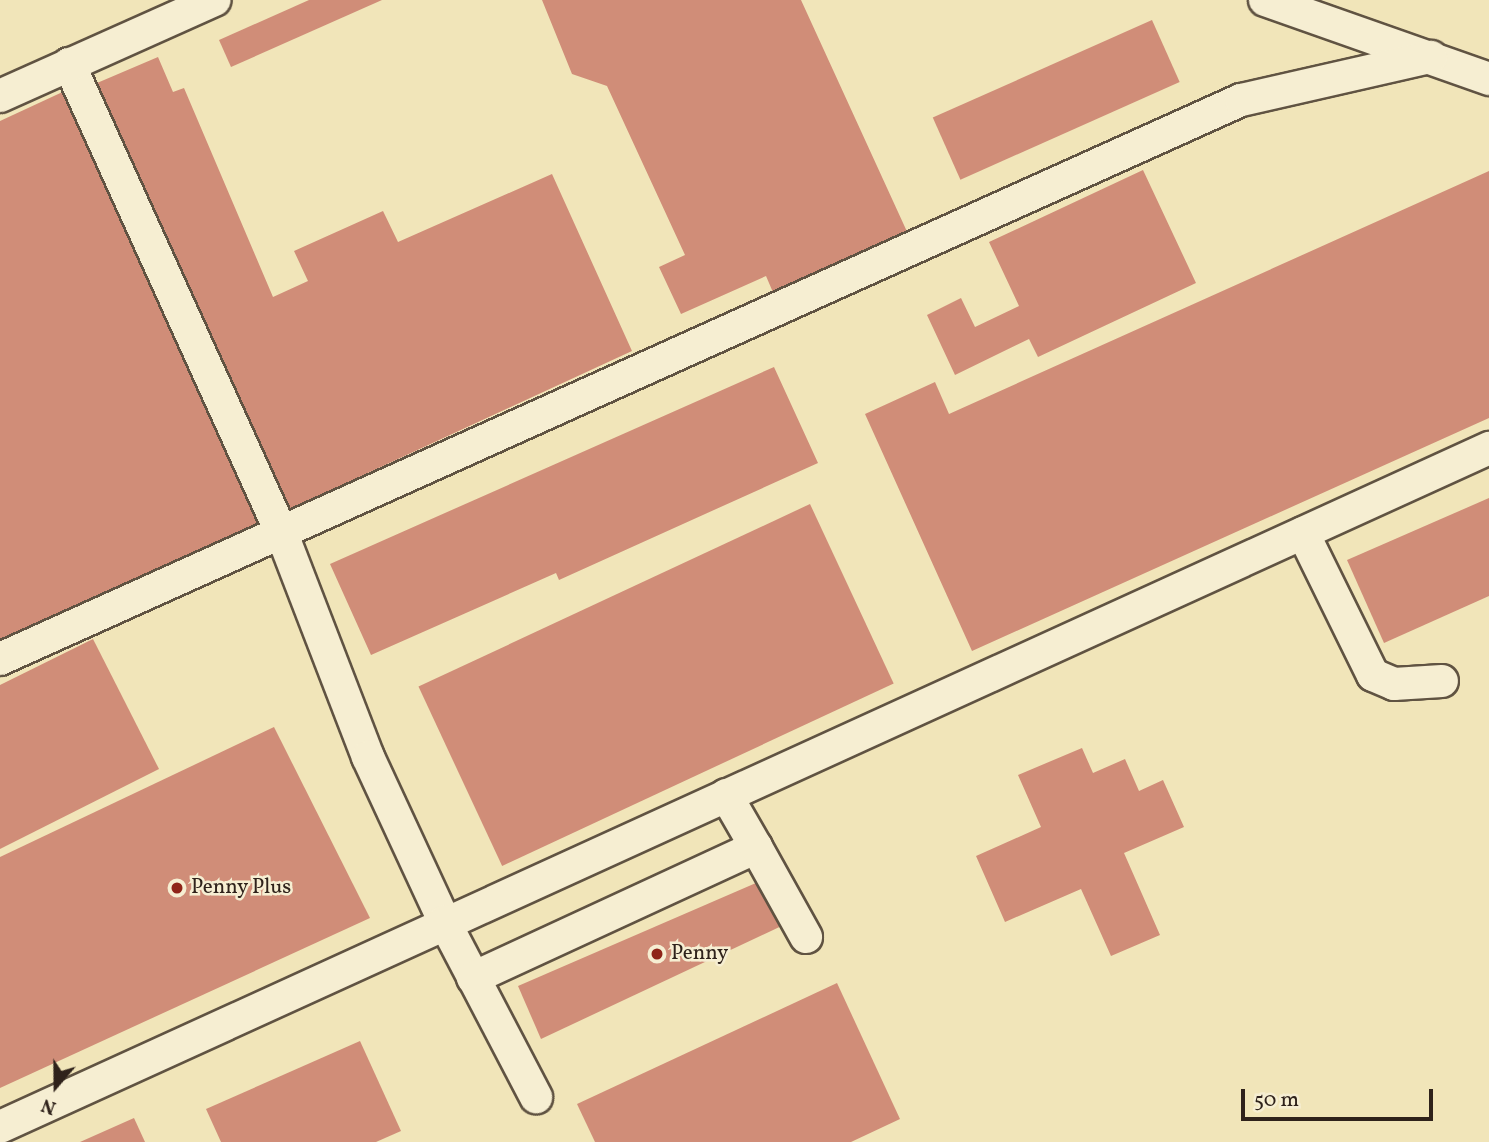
<!DOCTYPE html>
<style>
body{margin:0}
#map{position:relative;width:1489px;height:1142px;overflow:hidden;background:#f1e5b9;font-family:Vollkorn,serif}
div>[style]{position:absolute}
.building>*{inset:0;background:#d08d78;transform-origin:0 0}
.roads{filter:drop-shadow(2px 0 #605342) drop-shadow(-2px 0 #605342) drop-shadow(0 2px #605342) drop-shadow(0 -2px #605342)}
.minor>*{height:32px;margin:-16px;padding:0 16px;transform-origin:16px;border-radius:16px;background:#f6eed2}
.dots>*{width:19px;height:19px;translate:-50% -50%;box-sizing:border-box;border:4px solid #f6eed2;border-radius:50%}
span{translate:-50% -50%;white-space:nowrap;text-align:center;line-height:1.15;-webkit-text-stroke:5px #f6eed2;paint-order:stroke}
.poi-label{font-size:21px;color:#2f221b}
.left{translate:0 -50%;text-align:left}
.north{position:absolute;left:21px;top:1051px;width:70px;height:70px;-webkit-text-stroke:5px #f6eed2;paint-order:stroke;rotate:200deg;font-size:19px;font-weight:700;line-height:28px;text-align:center;color:#2f221b}
.north::after{content:'';display:block;margin:auto;width:24px;height:32px;background:#2f221b;clip-path:polygon(50% 0,100% 100%,50% 72%,0 100%)}
.scale{position:absolute;left:1241px;top:1089px;width:192px;height:32px;box-sizing:border-box;border:4px solid #2f221b;border-top:0;padding-left:9px;font-size:21px;line-height:24px;white-space:nowrap;color:#2f221b;-webkit-text-stroke:5px #f6eed2;paint-order:stroke}
</style>
<div id="map">
<div class="building">
<i style="clip-path:polygon(309px 0,382px 0,231px 67px,219px 40px)"></i>
<i style="clip-path:polygon(542px 0,801px 0,909px 236px,775px 297px,766px 276px,681px 314px,659px 267px,685px 255px,607px 86px,572px 74px)"></i>
<i style="left:1152px;top:20px;width:68px;height:240px;rotate:66deg"></i>
<i style="clip-path:polygon(158px 57px,173px 92px,184px 88px,273px 297px,308px 281px,294px 251px,383px 211px,398px 242px,552px 174px,632px 351px,279px 514px,90px 86px)"></i>
<i style="clip-path:polygon(69px 89px,270px 519px,0 644px,0 121px)"></i>
<i style="clip-path:polygon(1143px 170px,1196px 283px,1038px 357px,1029px 339px,955px 375px,927px 315px,961px 298px,975px 327px,1019px 306px,989px 242px)"></i>
<i style="clip-path:polygon(1489px 171px,1489px 418px,972px 651px,865px 414px,935px 382px,949px 414px)"></i>
<i style="clip-path:polygon(774px 367px,818px 463px,559px 580px,556px 573px,371px 655px,330px 564px)"></i>
<i style="clip-path:polygon(1489px 498px,1489px 596px,1384px 643px,1347px 560px)"></i>
<i style="left:810px;top:504px;width:198px;height:432px;rotate:65deg"></i>
<i style="clip-path:polygon(93px 639px,159px 769px,0 849px,0 685px)"></i>
<i style="clip-path:polygon(274px 727px,370px 918px,0 1088px,0 857px)"></i>
<i style="clip-path:polygon(1082px 748px,1093px 773px,1125px 759px,1139px 791px,1163px 780px,1184px 827px,1124px 853px,1160px 935px,1111px 956px,1081px 889px,1005px 922px,976px 856px,1041px 827px,1018px 775px)"></i>
<i style="clip-path:polygon(765px 879px,790px 922px,541px 1039px,518px 986px)"></i>
<i style="clip-path:polygon(837px 983px,900px 1119px,851px 1142px,595px 1142px,577px 1104px)"></i>
<i style="clip-path:polygon(360px 1041px,401px 1131px,376px 1142px,221px 1142px,206px 1109px)"></i>
<i style="clip-path:polygon(134px 1118px,145px 1142px,80px 1142px)"></i>
</div>
<div class="roads">
<div class="minor">
<i style="left:1265px;top:0;width:238px;rotate:19.4deg"></i>
<i style="left:69px;top:64px;width:516px;rotate:65.62deg"></i>
<i style="left:282px;top:534px;width:239px;rotate:68.9deg"></i>
<i style="left:368px;top:757px;width:181px;rotate:65.1deg"></i>
<i style="left:444px;top:921px;width:199px;rotate:62.4deg"></i>
<i style="left:0;top:96px;width:235px;rotate:-24.1deg"></i>
<i style="left:1303px;top:533px;width:158px;rotate:63.8deg"></i>
<i style="left:1373px;top:675px;width:23px;rotate:23deg"></i>
<i style="left:1394px;top:684px;width:48px;rotate:-3.6deg"></i>
<i style="left:0;top:659px;width:1361px;rotate:-24.25deg"></i>
<i style="left:1241px;top:100px;width:195px;rotate:-12.8deg"></i>
<i style="left:756px;top:847px;width:103px;rotate:60.9deg"></i>
<i style="left:473px;top:978px;width:312px;rotate:-24.8deg"></i>
<i style="left:756px;top:847px;width:60px;rotate:-120deg"></i>
<i style="left:0;top:1127px;width:1637px;rotate:-24.51deg"></i>
</div>
</div>
<div class="dots">
<i style="left:177px;top:888px;background:#8f2418"></i>
<i style="left:657px;top:954px;background:#8f2418"></i>
</div>
<div class="poi-label">
<span class="left" style="left:191px;top:888px">Penny Plus</span>
<span class="left" style="left:671px;top:954px">Penny</span>
</div>
<div class="north">N</div>
<div class="scale">50 m</div>
</div>
